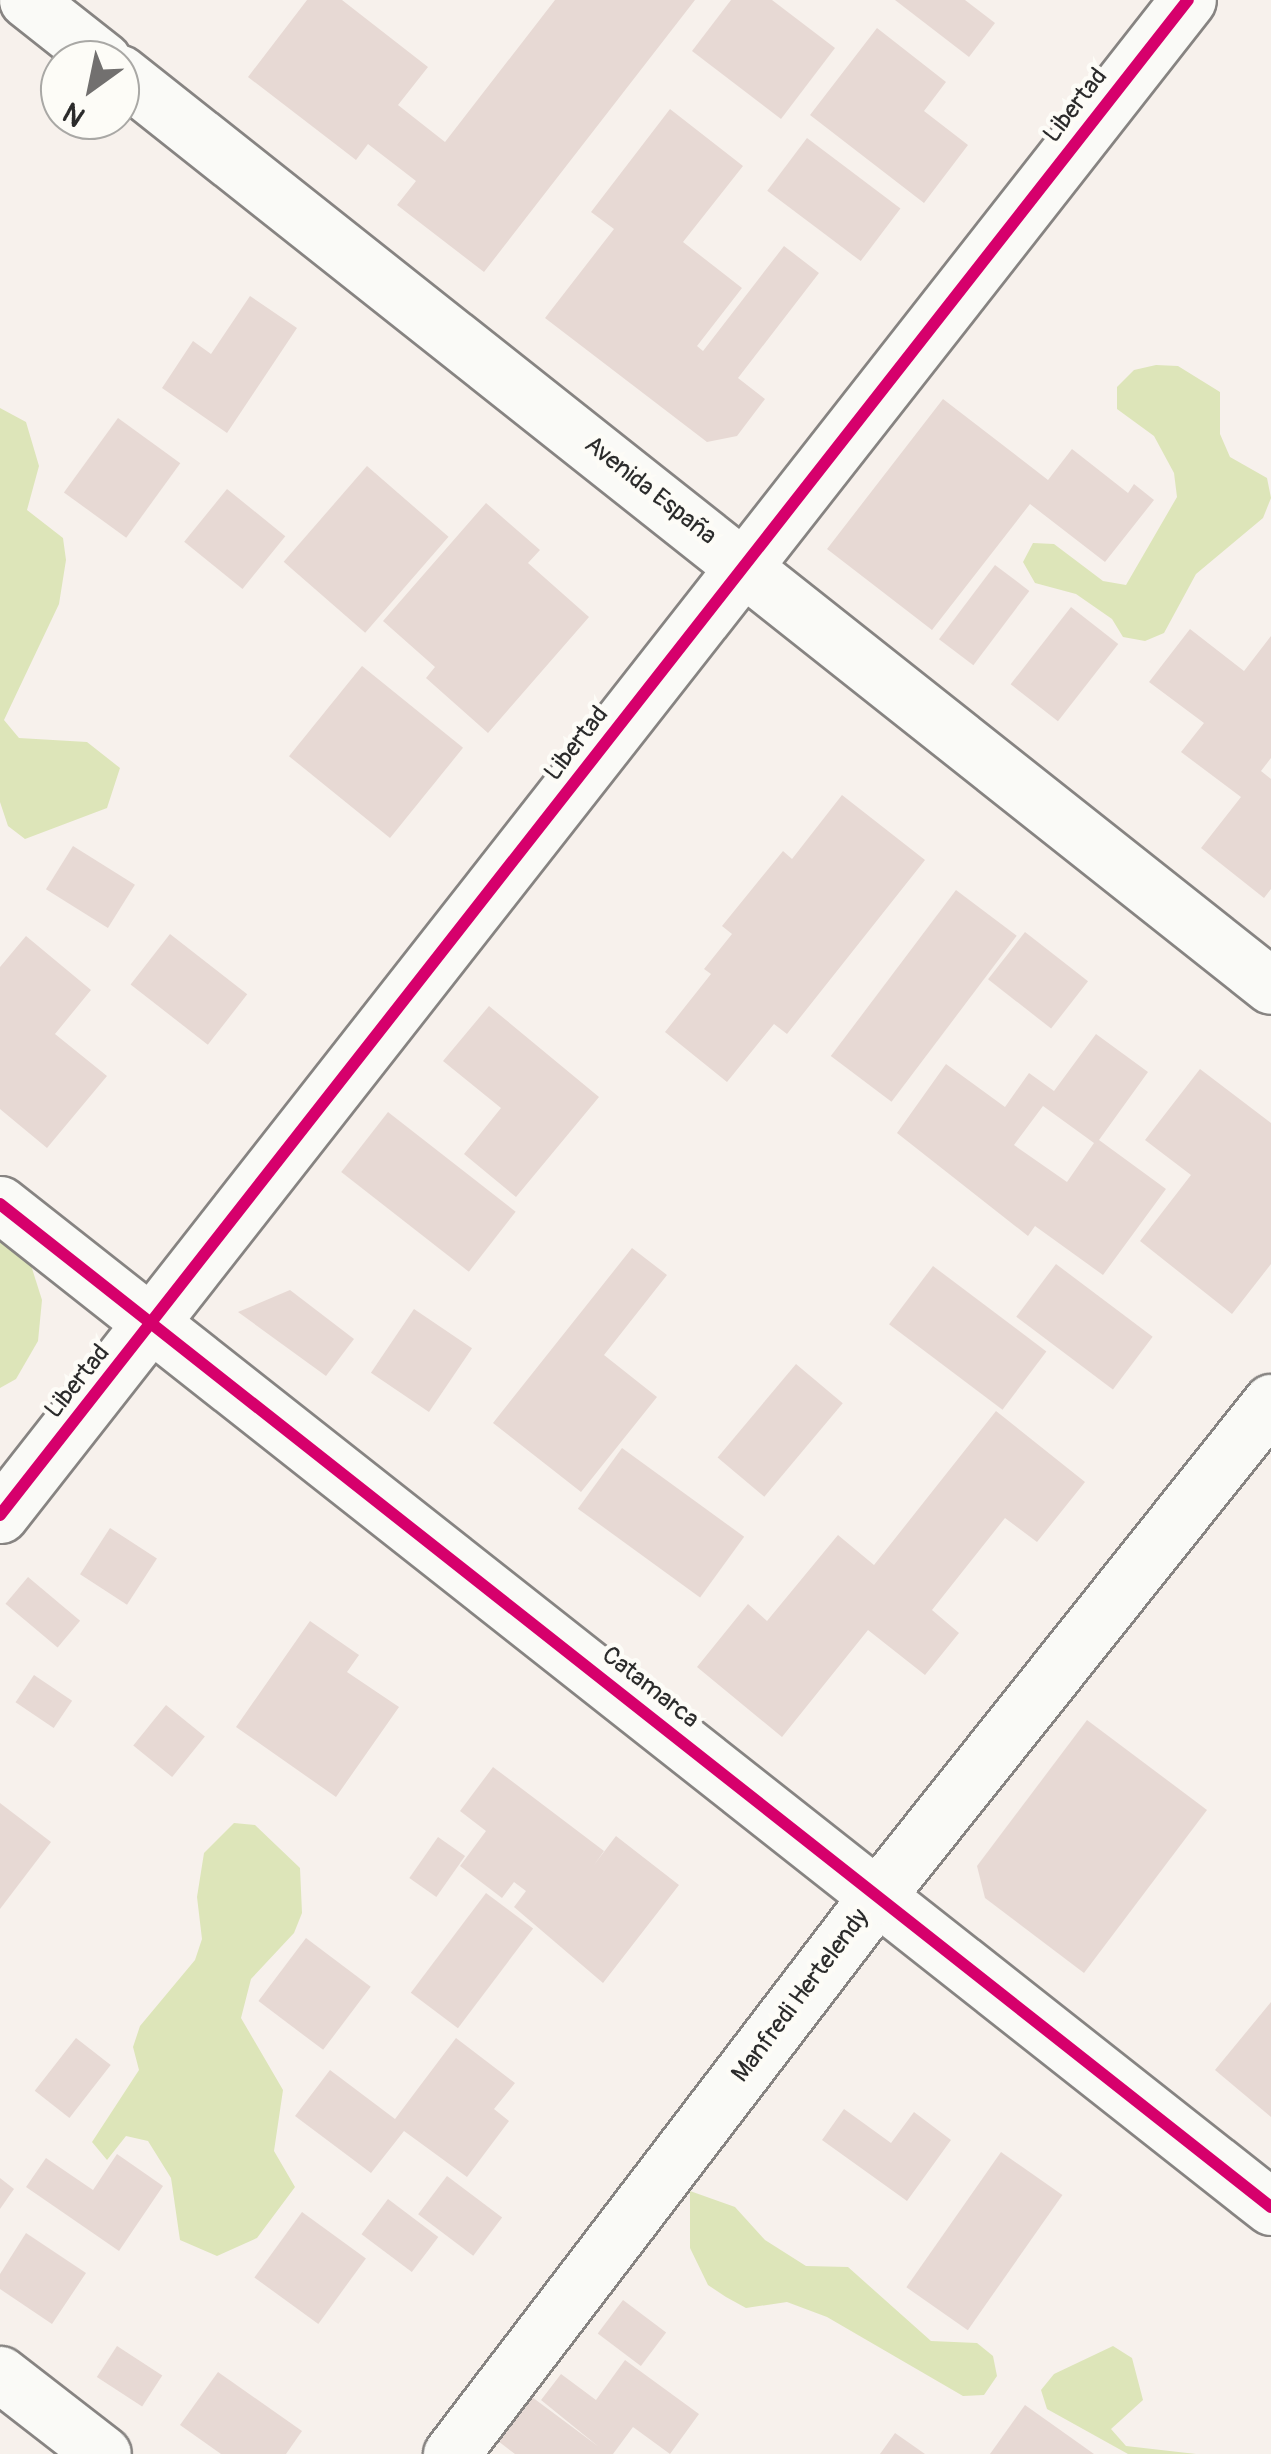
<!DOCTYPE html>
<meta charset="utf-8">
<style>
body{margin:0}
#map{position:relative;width:1271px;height:2454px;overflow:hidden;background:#f7f1ec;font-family:Pangolin,sans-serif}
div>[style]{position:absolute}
.green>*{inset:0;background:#dde5b9}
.building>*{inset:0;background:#e7d9d4;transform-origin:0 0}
.roads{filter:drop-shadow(2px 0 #878482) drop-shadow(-2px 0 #878482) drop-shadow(0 2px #878482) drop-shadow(0 -2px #878482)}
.minor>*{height:55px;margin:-27.5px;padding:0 27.5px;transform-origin:27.5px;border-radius:27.5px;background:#fafaf7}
.major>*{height:55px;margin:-27.5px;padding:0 27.5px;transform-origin:27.5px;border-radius:27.5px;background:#fafaf7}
.cycleway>*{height:12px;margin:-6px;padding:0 6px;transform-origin:6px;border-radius:6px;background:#d6006c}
span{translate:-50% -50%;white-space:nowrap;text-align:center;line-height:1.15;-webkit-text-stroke:9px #fdfcf7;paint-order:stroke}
.street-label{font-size:25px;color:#2b2b2b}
.north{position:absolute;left:40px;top:40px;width:100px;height:100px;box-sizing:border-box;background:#fdfcf7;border:2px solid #a9a8a5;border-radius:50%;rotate:213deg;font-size:28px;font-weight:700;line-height:40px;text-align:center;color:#2b2b2b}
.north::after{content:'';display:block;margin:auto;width:35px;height:45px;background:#72706f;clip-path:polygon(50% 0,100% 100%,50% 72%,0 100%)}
</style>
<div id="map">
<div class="green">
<i style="clip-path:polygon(1156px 365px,1178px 366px,1220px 392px,1220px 434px,1230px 457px,1267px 478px,1271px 498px,1263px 518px,1196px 574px,1164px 633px,1145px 641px,1123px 637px,1112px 619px,1076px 594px,1035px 583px,1023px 562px,1033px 543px,1054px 544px,1103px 581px,1126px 585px,1177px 497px,1174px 473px,1154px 436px,1117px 409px,1117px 387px,1134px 370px)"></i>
<i style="clip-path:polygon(0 408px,26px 422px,39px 466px,27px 510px,63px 538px,66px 560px,59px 604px,4px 720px,19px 738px,87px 742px,120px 768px,107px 808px,25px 839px,8px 826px,0 802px)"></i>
<i style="clip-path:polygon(0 1238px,29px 1259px,42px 1300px,38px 1341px,16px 1379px,0 1388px)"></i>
<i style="clip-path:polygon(234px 1823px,255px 1825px,300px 1868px,302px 1913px,294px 1933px,251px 1979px,241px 2018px,283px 2090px,274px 2151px,295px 2187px,257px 2238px,217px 2256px,180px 2240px,171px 2178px,148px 2141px,126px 2136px,107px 2160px,92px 2142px,139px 2070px,133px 2047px,140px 2026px,195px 1960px,202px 1939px,197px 1897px,204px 1853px)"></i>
<i style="clip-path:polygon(690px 2191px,735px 2207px,765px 2240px,806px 2266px,848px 2267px,931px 2341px,977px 2343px,993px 2356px,997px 2376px,984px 2395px,963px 2396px,827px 2317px,787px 2302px,746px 2308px,726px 2297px,708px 2285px,690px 2248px)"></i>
<i style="clip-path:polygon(1113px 2346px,1132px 2358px,1143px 2400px,1111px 2429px,1126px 2446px,1196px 2454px,1128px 2454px,1047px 2409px,1041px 2390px,1054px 2374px)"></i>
</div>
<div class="building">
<i style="clip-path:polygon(307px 0,342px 0,428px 67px,398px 105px,445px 142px,555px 0,695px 0,484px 272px,397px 205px,416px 181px,368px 144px,356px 160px,248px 77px)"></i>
<i style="clip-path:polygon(731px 0,772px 0,835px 48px,781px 119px,692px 51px)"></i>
<i style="clip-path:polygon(895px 0,965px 0,995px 23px,969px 57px)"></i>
<i style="clip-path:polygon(877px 28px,946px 82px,924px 111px,968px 145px,924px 203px,810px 115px)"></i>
<i style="clip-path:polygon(670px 109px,743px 166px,683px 242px,742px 288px,697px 346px,703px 351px,784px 246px,819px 273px,738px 378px,765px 399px,737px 436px,707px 442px,545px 318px,614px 229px,591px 212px)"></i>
<i style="left:807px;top:138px;width:117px;height:66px;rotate:37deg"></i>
<i style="clip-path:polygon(250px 296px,297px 328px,227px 433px,162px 388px,193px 341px,211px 354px)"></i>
<i style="clip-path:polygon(943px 399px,1048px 480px,1072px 449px,1128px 493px,1134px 484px,1154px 500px,1105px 562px,1030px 504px,932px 630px,827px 549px)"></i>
<i style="left:118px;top:418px;width:77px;height:92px;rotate:36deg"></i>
<i style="left:367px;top:466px;width:108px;height:127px;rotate:41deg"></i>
<i style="left:227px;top:489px;width:75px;height:68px;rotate:39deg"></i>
<i style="clip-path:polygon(486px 503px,540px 550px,528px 563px,589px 617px,488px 733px,426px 678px,435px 667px,383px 621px)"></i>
<i style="left:995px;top:565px;width:43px;height:93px;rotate:37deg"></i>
<i style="left:1071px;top:607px;width:60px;height:98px;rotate:38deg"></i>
<i style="clip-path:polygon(1190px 629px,1244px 671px,1271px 636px,1271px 758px,1261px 771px,1271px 779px,1271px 889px,1264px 898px,1201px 848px,1241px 797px,1181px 752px,1204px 723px,1149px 682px)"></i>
<i style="left:362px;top:666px;width:130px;height:116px;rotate:39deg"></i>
<i style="clip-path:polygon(842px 795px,925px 860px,787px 1034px,774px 1024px,727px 1082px,665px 1032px,711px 974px,704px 969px,732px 934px,722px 926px,783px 851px,792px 859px)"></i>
<i style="left:73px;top:846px;width:73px;height:51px;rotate:32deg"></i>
<i style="left:956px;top:890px;width:76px;height:208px;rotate:37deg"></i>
<i style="left:1025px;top:932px;width:80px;height:60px;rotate:38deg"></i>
<i style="left:170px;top:934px;width:98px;height:64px;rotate:38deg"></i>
<i style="clip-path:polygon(26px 936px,91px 990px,55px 1034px,107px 1076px,47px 1148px,0 1109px,0 967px)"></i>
<i style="clip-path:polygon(489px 1006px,599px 1097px,516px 1197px,464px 1154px,501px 1108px,443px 1061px)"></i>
<i style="clip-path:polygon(evenodd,1096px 1034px,1148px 1072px,1099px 1140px,1166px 1189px,1103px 1275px,1035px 1226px,1028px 1236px,897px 1133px,946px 1064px,1005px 1107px,1029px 1073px,1054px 1091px,1096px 1034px,1043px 1106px,1094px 1143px,1067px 1182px,1014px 1145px,1043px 1106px)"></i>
<i style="clip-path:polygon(1200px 1069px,1271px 1123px,1271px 1264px,1232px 1314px,1140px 1241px,1191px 1175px,1145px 1140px)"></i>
<i style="left:388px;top:1112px;width:162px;height:76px;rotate:38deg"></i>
<i style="clip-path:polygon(632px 1248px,667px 1275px,604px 1355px,657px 1397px,581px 1492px,493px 1423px)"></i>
<i style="left:1056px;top:1264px;width:121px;height:66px;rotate:37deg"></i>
<i style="left:933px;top:1266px;width:142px;height:73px;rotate:37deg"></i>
<i style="clip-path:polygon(290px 1290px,354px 1339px,326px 1376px,238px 1312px)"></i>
<i style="left:414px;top:1309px;width:70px;height:77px;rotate:34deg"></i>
<i style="left:796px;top:1364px;width:61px;height:122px;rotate:40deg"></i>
<i style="clip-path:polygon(996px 1411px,1085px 1482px,1037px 1542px,1005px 1518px,932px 1610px,959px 1633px,925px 1675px,868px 1630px,782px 1737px,697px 1667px,748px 1604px,767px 1621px,838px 1535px,874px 1565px)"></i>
<i style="left:622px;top:1448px;width:151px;height:75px;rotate:36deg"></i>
<i style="left:110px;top:1528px;width:56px;height:55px;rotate:33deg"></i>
<i style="left:28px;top:1577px;width:68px;height:35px;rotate:40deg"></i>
<i style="clip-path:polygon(310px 1621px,359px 1655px,347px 1672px,399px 1707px,336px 1797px,236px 1727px)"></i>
<i style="left:34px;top:1675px;width:46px;height:33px;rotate:34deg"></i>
<i style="left:166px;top:1705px;width:50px;height:52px;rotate:39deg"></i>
<i style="clip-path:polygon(1087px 1720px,1207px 1810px,1084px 1973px,985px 1898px,977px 1866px)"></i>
<i style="clip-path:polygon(493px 1767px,604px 1851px,594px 1865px,616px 1836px,679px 1885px,603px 1983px,514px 1907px,526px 1891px,514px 1882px,502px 1898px,460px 1866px,486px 1831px,460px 1811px)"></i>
<i style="clip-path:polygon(0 1803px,51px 1842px,0 1909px)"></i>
<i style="left:438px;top:1837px;width:33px;height:50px;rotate:35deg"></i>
<i style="left:486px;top:1893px;width:59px;height:125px;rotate:37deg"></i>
<i style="left:306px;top:1938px;width:81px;height:79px;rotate:37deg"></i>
<i style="clip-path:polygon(1271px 2002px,1271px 2117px,1215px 2070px)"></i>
<i style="left:76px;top:2038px;width:44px;height:67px;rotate:38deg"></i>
<i style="clip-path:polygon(456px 2038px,515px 2083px,494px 2109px,509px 2121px,467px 2177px,404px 2131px,371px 2173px,295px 2116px,330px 2070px,395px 2119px)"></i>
<i style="clip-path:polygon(844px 2109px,891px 2143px,914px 2112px,951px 2140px,907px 2201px,822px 2140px)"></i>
<i style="left:1001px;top:2152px;width:75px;height:165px;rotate:35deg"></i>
<i style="clip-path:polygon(117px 2154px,163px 2186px,119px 2251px,26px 2187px,46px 2158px,93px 2190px)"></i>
<i style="left:447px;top:2176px;width:69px;height:48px;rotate:37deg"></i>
<i style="clip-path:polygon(0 2178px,14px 2189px,0 2209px)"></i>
<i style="left:388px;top:2199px;width:63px;height:44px;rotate:37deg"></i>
<i style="left:302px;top:2212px;width:79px;height:81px;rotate:36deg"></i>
<i style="clip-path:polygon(26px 2233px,86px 2273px,52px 2324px,0 2289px,0 2274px)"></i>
<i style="left:623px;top:2300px;width:54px;height:42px;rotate:37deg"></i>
<i style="left:117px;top:2346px;width:54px;height:37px;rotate:33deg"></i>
<i style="clip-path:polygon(625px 2360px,699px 2414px,670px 2454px,633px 2427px,613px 2454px,515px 2454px,498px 2441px,532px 2397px,599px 2447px,541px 2400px,561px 2374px,596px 2400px)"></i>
<i style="clip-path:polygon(218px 2372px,302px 2431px,286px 2454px,221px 2454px,180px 2425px)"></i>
<i style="clip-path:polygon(1025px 2405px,1094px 2454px,990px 2454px)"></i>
<i style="clip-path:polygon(895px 2433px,925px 2454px,880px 2454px)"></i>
</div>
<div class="roads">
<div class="minor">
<i style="left:0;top:1204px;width:1619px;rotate:38.28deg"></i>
<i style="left:0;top:1515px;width:1925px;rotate:-51.9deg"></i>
<i style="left:0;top:2374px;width:130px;rotate:37.8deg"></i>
<i style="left:451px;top:2454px;width:702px;rotate:-52.64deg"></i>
<i style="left:877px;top:1896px;width:632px;rotate:-51.43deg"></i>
</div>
<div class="major">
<i style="left:27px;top:0;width:97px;rotate:38.3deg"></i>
<i style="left:120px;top:73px;width:1469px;rotate:38.42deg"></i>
</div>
</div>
<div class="cycleway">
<i style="left:0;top:1204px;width:1619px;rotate:38.28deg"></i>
<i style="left:0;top:1515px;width:1925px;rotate:-51.9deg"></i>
</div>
<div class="street-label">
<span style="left:1076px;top:106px;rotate:-52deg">Libertad</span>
<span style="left:650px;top:491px;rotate:38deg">Avenida España</span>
<span style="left:577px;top:744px;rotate:-52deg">Libertad</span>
<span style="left:78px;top:1382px;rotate:-51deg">Libertad</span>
<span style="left:650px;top:1688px;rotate:38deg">Catamarca</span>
<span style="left:801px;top:1996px;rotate:-53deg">Manfredi Hertelendy</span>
</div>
<div class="north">N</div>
</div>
